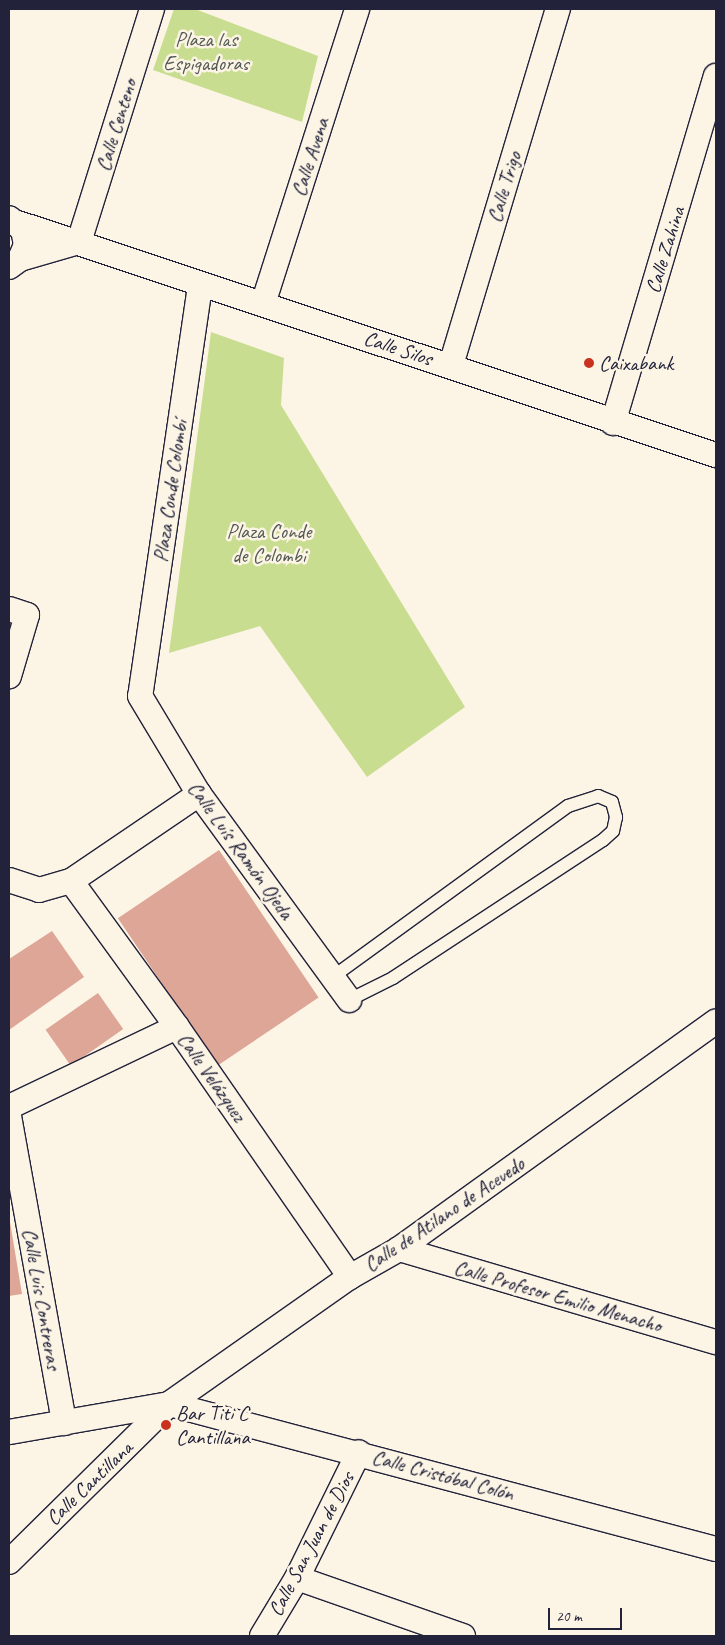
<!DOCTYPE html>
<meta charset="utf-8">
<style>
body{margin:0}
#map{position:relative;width:725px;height:1645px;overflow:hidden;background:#fcf5e5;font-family:Caveat,sans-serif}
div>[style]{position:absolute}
.green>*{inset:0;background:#c9dd91}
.building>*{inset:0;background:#dea697;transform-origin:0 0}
.roads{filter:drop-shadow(1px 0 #22223b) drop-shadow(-1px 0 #22223b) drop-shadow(0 1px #22223b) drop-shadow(0 -1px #22223b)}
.lane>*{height:12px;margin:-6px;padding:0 6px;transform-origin:6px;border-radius:6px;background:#fcf5e5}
.street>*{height:24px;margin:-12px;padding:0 12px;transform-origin:12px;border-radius:12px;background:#fcf5e5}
.dots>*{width:14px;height:14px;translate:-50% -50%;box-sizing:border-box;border:2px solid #fcf5e5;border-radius:50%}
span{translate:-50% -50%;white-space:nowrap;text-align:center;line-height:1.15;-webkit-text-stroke:5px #fcf5e5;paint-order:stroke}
.park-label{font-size:21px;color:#545a55}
.street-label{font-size:21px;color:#22223b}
.poi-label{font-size:21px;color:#22223b}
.left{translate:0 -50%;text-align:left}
.frame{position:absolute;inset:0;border:10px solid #22223b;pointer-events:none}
.scale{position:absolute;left:548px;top:1608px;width:74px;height:22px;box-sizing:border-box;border:2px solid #22223b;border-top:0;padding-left:6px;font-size:15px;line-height:18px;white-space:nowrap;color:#22223b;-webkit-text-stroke:4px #fcf5e5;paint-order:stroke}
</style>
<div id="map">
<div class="green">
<i style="clip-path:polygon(174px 9px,195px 9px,318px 56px,302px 122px,153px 70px)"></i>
<i style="clip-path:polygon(211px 332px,284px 358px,281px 405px,465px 707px,367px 777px,260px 626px,169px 653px)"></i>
</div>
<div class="building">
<i style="left:219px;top:850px;width:178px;height:122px;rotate:56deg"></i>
<i style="clip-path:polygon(52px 931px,84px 977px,9px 1030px,9px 959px)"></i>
<i style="left:98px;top:993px;width:44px;height:64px;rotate:55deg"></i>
<i style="clip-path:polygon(9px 1216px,22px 1294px,9px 1296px)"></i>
</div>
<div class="roads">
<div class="lane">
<i style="left:334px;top:976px;width:289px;rotate:-36deg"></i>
<i style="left:568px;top:806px;width:32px;rotate:-18deg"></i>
<i style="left:598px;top:796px;width:15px;rotate:23deg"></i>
<i style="left:612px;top:802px;width:16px;rotate:75deg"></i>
<i style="left:616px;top:817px;width:14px;rotate:102deg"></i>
<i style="left:613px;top:831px;width:13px;rotate:138deg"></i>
<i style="left:603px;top:840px;width:251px;rotate:146.7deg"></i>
<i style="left:393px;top:978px;width:49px;rotate:153.4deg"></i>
</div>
<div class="street">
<i style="left:18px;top:223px;width:736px;rotate:18.39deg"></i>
<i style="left:79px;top:242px;width:244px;rotate:-72.6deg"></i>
<i style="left:20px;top:259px;width:61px;rotate:-16.1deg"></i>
<i style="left:9px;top:267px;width:14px;rotate:-36deg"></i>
<i style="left:20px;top:259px;width:15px;rotate:-67deg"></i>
<i style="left:26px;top:245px;width:15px;rotate:-101deg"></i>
<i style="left:23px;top:230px;width:18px;rotate:-139deg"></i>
<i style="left:200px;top:286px;width:414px;rotate:98.3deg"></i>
<i style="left:140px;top:696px;width:114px;rotate:59deg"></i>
<i style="left:199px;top:794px;width:255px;rotate:53.9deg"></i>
<i style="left:263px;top:304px;width:310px;rotate:-72.3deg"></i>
<i style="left:451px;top:365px;width:372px;rotate:-73.3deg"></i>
<i style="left:613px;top:423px;width:362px;rotate:-73.5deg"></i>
<i style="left:9px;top:609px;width:19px;rotate:18deg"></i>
<i style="left:27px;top:615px;width:64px;rotate:106.4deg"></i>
<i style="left:9px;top:880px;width:32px;rotate:18deg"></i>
<i style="left:39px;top:890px;width:33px;rotate:-16deg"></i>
<i style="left:71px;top:881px;width:155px;rotate:-34.2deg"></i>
<i style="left:71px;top:881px;width:180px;rotate:54deg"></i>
<i style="left:177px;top:1027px;width:304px;rotate:55.3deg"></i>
<i style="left:9px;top:1107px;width:186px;rotate:-25.5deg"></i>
<i style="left:9px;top:1116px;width:312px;rotate:79.8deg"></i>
<i style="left:399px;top:1249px;width:330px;rotate:16.4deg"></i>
<i style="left:9px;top:1432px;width:162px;rotate:-9.9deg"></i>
<i style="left:169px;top:1404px;width:566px;rotate:14.85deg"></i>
<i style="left:9px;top:1562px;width:225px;rotate:-44.6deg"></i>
<i style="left:169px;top:1404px;width:221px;rotate:-35.1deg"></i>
<i style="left:350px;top:1277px;width:56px;rotate:-29.7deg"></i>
<i style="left:399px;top:1249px;width:390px;rotate:-35.7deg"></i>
<i style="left:297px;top:1578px;width:176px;rotate:19.3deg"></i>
<i style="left:262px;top:1636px;width:68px;rotate:-58.9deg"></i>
<i style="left:297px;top:1578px;width:140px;rotate:-63.8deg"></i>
</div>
</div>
<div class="dots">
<i style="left:589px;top:363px;background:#c8321e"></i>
<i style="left:166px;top:1425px;background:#c8321e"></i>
</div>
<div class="park-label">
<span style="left:206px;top:51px">Plaza las<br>Espigadoras</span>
<span style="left:269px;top:543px">Plaza Conde<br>de Colombi</span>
</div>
<div class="street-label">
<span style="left:116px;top:125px;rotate:-73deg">Calle Centeno</span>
<span style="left:310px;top:157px;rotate:-72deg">Calle Avena</span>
<span style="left:504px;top:187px;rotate:-73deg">Calle Trigo</span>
<span style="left:665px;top:250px;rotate:-73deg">Calle Zahina</span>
<span style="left:398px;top:348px;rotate:18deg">Calle Silos</span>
<span style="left:170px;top:491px;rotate:-82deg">Plaza Conde Colombí</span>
<span style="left:241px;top:850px;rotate:54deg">Calle Luís Ramón Ojeda</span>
<span style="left:212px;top:1077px;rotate:55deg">Calle Velázquez</span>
<span style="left:444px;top:1214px;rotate:-34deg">Calle de Atilano de Acevedo</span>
<span style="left:558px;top:1296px;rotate:16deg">Calle Profesor Emilio Menacho</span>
<span style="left:42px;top:1299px;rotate:80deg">Calle Luis Contreras</span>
<span style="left:443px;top:1475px;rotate:15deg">Calle Cristóbal Colón</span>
<span style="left:89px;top:1483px;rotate:-44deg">Calle Cantillana</span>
<span style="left:311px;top:1544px;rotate:-62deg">Calle San Juan de Dios</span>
</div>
<div class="poi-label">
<span class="left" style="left:599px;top:363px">Caixabank</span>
<span class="left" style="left:176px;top:1425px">Bar Titi C<br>Cantillana</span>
</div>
<div class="frame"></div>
<div class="scale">20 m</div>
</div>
